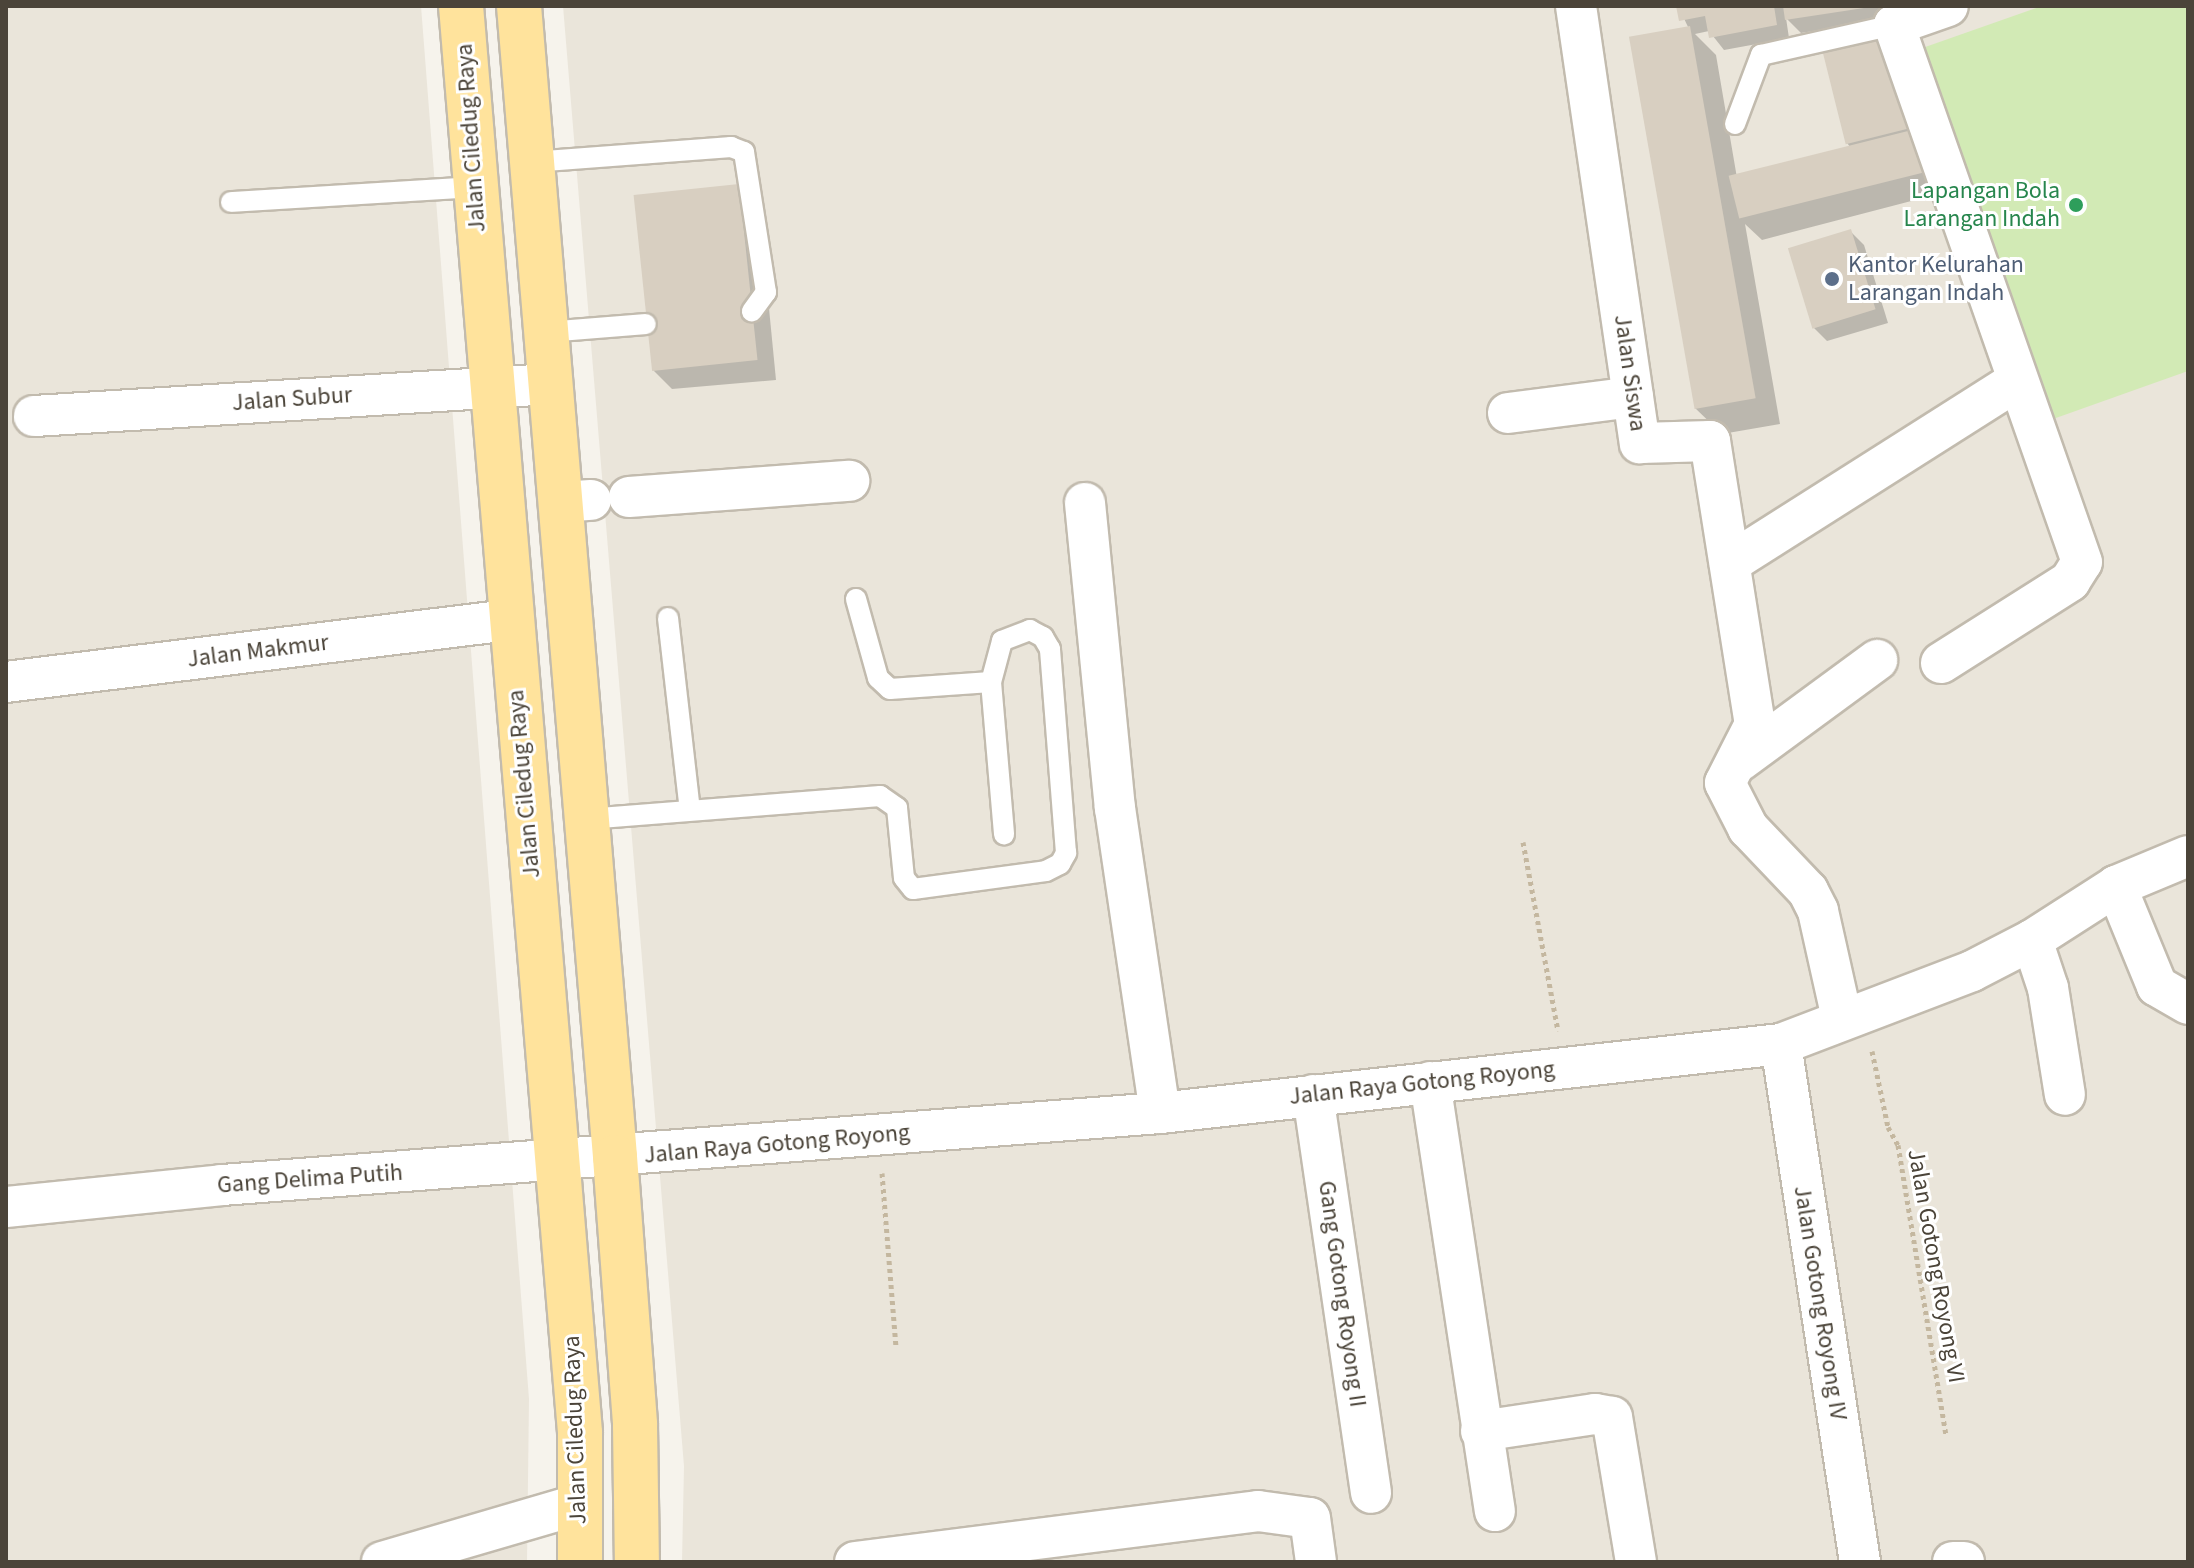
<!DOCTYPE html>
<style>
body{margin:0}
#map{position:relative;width:2194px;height:1568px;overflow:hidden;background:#f6f3ec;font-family:"Source Sans 3",sans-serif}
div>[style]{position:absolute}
.residential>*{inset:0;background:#eae5da}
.green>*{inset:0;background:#d2eab5}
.shadow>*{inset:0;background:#0003}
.building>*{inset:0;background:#d8cfc1;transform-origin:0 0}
.path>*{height:5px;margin-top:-2.5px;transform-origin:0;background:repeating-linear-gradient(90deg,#c4b79f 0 4px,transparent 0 8px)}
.roads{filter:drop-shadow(2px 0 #c2bbae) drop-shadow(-2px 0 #c2bbae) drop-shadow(0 2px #c2bbae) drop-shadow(0 -2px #c2bbae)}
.lane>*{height:20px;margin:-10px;padding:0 10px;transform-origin:10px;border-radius:10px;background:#fff}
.street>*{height:40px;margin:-20px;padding:0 20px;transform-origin:20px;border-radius:20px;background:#fff}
.primary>*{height:44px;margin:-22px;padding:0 22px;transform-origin:22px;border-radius:22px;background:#ffe39c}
.dots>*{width:22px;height:22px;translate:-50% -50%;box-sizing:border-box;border:4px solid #fff;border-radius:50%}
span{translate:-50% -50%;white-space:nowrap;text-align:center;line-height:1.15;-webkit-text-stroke:6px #fff;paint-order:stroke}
.street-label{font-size:24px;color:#4b4439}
.leisure-label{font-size:24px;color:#27864d}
.right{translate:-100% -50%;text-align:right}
.service-label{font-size:24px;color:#4e5e75}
.left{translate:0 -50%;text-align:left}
.frame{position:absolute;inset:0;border:8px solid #4b4439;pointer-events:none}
</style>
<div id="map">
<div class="residential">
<i style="clip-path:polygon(6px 6px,421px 6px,529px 1399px,527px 1562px,6px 1562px)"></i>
<i style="clip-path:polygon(563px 6px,2188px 6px,2188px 1562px,682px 1562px,684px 1466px)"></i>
</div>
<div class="green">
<i style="clip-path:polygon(2042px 6px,2188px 6px,2188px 371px,2039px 424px,1911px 52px)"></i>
</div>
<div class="shadow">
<i style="clip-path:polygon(1678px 6px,1880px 6px,1882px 20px,1801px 33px,1786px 18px,1789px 38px,1724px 50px,1709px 31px,1695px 34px,1716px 55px,1737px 178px,1851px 148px,1847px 143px,1887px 35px,1942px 193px,1762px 240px,1745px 224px,1780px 424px,1722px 434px,1695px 408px,1689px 29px)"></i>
<i style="clip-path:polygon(739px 186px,759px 206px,776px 380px,672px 389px,652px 369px)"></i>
<i style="clip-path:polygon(1851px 232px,1864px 245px,1888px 323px,1827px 341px,1813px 327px)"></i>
</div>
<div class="building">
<i style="clip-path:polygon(1676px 6px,1774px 6px,1777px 25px,1709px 38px,1705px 16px,1679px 21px)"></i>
<i style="clip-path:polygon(1783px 6px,1864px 6px,1864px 8px,1785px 20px)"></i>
<i style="left:1690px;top:26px;width:378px;height:62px;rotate:80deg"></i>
<i style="left:1887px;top:33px;width:98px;height:67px;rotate:76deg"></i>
<i style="left:1912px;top:130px;width:44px;height:189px;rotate:76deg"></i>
<i style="left:739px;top:184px;width:177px;height:106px;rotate:84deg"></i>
<i style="left:1851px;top:229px;width:84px;height:66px;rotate:73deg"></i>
</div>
<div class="path">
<i style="left:1523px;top:842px;width:192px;rotate:79.5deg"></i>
<i style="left:1872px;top:1051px;width:78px;rotate:78.1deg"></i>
<i style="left:1888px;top:1127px;width:21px;rotate:61deg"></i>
<i style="left:1898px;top:1145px;width:295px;rotate:80.6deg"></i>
<i style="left:882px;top:1173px;width:174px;rotate:85.4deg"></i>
</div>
<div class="roads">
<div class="lane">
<i style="left:1735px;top:124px;width:74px;rotate:-69.4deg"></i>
<i style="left:1761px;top:55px;width:136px;rotate:-12.7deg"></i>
<i style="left:532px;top:162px;width:200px;rotate:-4.3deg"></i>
<i style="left:731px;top:147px;width:14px;rotate:21deg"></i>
<i style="left:744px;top:152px;width:142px;rotate:81.1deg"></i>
<i style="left:766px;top:292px;width:24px;rotate:126deg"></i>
<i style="left:231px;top:202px;width:243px;rotate:-3.5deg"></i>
<i style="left:547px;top:332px;width:99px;rotate:-4.6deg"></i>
<i style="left:856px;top:599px;width:82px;rotate:74.4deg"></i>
<i style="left:878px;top:678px;width:16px;rotate:43deg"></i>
<i style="left:890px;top:689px;width:101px;rotate:-4deg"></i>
<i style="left:668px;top:618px;width:193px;rotate:83.5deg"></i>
<i style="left:587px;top:819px;width:294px;rotate:-4.5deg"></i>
<i style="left:880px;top:796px;width:21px;rotate:35deg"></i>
<i style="left:897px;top:808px;width:70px;rotate:84.3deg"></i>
<i style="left:904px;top:878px;width:14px;rotate:51deg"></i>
<i style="left:913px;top:889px;width:134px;rotate:-7.7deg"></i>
<i style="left:1046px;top:871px;width:16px;rotate:-27deg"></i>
<i style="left:1060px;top:864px;width:13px;rotate:-61deg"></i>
<i style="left:1066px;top:853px;width:205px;rotate:-94.5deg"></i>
<i style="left:1050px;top:649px;width:14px;rotate:-120deg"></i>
<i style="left:1043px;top:637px;width:15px;rotate:-152deg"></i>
<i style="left:1030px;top:630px;width:30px;rotate:159deg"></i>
<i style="left:1002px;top:641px;width:42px;rotate:105deg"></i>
<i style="left:991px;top:682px;width:153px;rotate:85.1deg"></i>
</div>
<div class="street">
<i style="left:1576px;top:6px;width:442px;rotate:81.7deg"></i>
<i style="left:1640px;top:443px;width:70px;rotate:-1.6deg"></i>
<i style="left:1710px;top:441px;width:287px;rotate:81deg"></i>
<i style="left:1755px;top:724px;width:66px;rotate:117deg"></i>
<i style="left:1725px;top:783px;width:51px;rotate:62.9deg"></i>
<i style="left:1748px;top:828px;width:87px;rotate:46.4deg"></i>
<i style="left:1808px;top:891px;width:22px;rotate:63deg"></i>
<i style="left:1818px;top:911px;width:110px;rotate:77.4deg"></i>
<i style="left:1508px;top:413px;width:126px;rotate:-7.3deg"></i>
<i style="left:34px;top:416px;width:518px;rotate:-3.54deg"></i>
<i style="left:629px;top:497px;width:221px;rotate:-4.2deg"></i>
<i style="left:561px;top:502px;width:30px;rotate:-4deg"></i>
<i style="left:1085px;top:503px;width:306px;rotate:84.4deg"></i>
<i style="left:1115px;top:808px;width:308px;rotate:81.6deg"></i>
<i style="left:1730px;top:563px;width:338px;rotate:-32.4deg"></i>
<i style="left:1941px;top:663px;width:153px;rotate:-32.4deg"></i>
<i style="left:2070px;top:581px;width:22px;rotate:-58deg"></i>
<i style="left:2082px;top:562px;width:569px;rotate:-109.29deg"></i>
<i style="left:1894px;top:25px;width:57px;rotate:-19.4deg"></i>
<i style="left:6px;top:682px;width:507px;rotate:-7.03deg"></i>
<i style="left:1741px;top:760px;width:169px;rotate:-36.3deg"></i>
<i style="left:2116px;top:886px;width:108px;rotate:67.7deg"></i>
<i style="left:2157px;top:986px;width:36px;rotate:30deg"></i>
<i style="left:2032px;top:940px;width:51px;rotate:71.6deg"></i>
<i style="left:2048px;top:988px;width:108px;rotate:81deg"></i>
<i style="left:1781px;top:1044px;width:524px;rotate:81.33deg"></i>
<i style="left:1430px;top:1082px;width:434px;rotate:81.4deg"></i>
<i style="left:1313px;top:1095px;width:402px;rotate:81.7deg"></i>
<i style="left:6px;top:1207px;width:217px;rotate:-5.8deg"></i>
<i style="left:222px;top:1185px;width:941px;rotate:-4.39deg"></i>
<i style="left:1160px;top:1113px;width:625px;rotate:-6.34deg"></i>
<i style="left:1781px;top:1044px;width:204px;rotate:-20.9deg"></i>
<i style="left:1972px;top:971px;width:68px;rotate:-27.3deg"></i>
<i style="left:2032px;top:940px;width:100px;rotate:-32.7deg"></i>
<i style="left:2116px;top:886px;width:78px;rotate:-22.6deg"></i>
<i style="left:1481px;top:1431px;width:115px;rotate:-8.5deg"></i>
<i style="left:1595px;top:1414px;width:17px;rotate:10deg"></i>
<i style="left:1612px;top:1417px;width:147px;rotate:80.6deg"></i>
<i style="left:382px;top:1562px;width:206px;rotate:-16.3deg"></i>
<i style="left:855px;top:1562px;width:406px;rotate:-7.2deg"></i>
<i style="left:1258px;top:1511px;width:52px;rotate:7.7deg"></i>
<i style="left:1310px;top:1518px;width:44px;rotate:82.2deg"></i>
<i style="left:1953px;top:1562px;width:11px"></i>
</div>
<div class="primary">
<i style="left:461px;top:6px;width:1432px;rotate:85.23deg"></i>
<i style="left:580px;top:1433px;width:129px;rotate:90deg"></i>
<i style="left:519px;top:6px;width:1155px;rotate:85.23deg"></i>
<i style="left:615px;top:1157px;width:269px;rotate:85.7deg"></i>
<i style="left:635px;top:1425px;width:137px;rotate:89.2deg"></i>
</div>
</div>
<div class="dots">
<i style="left:2076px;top:205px;background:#2e9e5b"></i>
<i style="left:1832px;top:279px;background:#5c6f8a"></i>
</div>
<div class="street-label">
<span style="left:471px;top:138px;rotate:-94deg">Jalan Ciledug Raya</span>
<span style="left:1630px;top:373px;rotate:82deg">Jalan Siswa</span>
<span style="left:292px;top:399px;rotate:-4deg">Jalan Subur</span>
<span style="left:258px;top:651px;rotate:-7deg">Jalan Makmur</span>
<span style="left:524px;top:784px;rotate:-95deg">Jalan Ciledug Raya</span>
<span style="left:1422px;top:1083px;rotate:-6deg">Jalan Raya Gotong Royong</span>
<span style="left:777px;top:1144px;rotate:-5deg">Jalan Raya Gotong Royong</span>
<span style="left:310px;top:1179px;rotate:-4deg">Gang Delima Putih</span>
<span style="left:1936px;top:1266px;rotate:80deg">Jalan Gotong Royong VI</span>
<span style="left:1342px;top:1294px;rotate:82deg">Gang Gotong Royong II</span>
<span style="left:1820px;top:1303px;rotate:81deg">Jalan Gotong Royong IV</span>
<span style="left:575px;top:1430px;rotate:-92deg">Jalan Ciledug Raya</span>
</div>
<div class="leisure-label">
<span class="right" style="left:2060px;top:205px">Lapangan Bola<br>Larangan Indah</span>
</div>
<div class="service-label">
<span class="left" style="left:1848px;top:279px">Kantor Kelurahan<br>Larangan Indah</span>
</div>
<div class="frame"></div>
</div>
